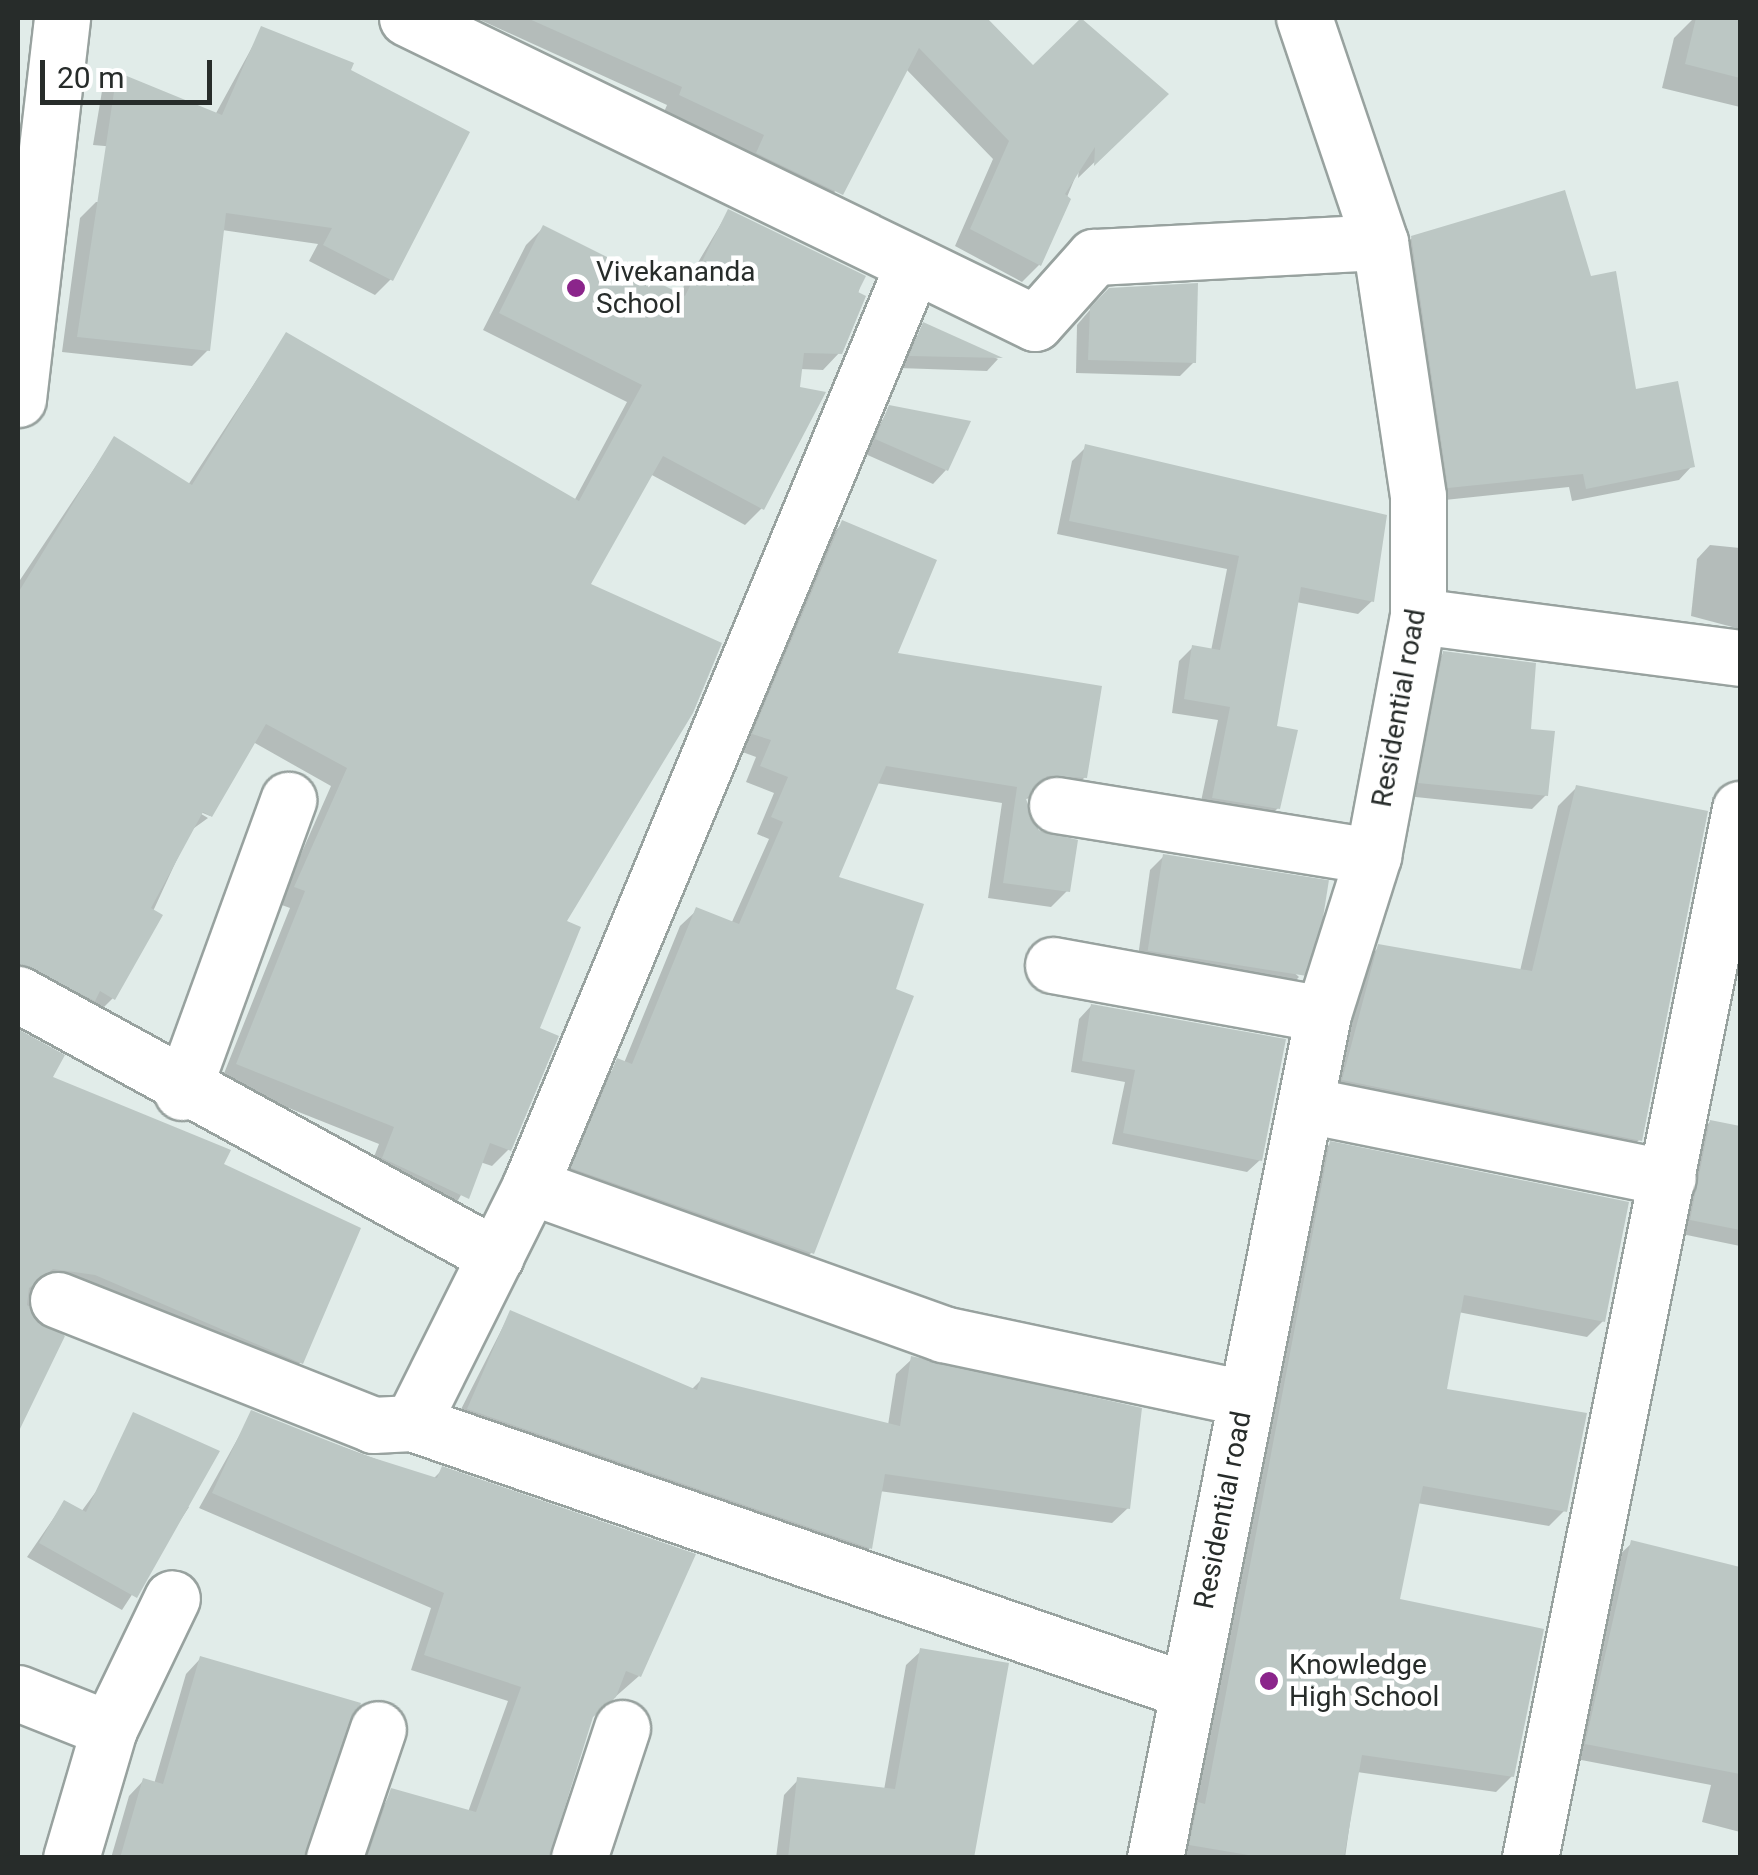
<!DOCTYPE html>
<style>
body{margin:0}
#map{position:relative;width:1758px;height:1875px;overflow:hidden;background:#e1ece9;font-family:Roboto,sans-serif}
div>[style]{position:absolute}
.shadow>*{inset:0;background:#0003}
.building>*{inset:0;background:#bcc7c4;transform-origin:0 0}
.roads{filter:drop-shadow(2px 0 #98a29f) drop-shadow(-2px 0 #98a29f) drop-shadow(0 2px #98a29f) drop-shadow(0 -2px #98a29f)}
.street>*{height:55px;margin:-27.5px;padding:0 27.5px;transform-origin:27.5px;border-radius:27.5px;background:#fff}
.dots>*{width:28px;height:28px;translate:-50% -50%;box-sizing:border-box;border:5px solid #fff;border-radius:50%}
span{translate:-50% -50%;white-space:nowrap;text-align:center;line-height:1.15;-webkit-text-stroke:9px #fff;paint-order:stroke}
.poi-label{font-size:28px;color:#272c2a}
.left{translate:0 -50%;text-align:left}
.street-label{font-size:28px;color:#272c2a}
.frame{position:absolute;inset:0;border:20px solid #272c2a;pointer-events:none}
.scale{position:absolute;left:40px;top:60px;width:172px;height:45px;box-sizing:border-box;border:5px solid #272c2a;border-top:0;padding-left:12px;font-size:30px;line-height:35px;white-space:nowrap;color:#272c2a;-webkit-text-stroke:8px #fff;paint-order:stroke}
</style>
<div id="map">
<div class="shadow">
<i style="clip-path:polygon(476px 18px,983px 18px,1032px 68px,1162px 97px,1078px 178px,1079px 168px,1039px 265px,1022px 282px,955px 246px,993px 159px,906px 69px,824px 210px,740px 170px,749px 152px,664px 112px,667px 105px)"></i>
<i style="clip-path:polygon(1694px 18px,1740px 23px,1740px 107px,1662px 88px,1674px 38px)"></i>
<i style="clip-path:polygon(262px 29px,348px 71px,391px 279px,375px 295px,309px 261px,318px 244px,222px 230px,208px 350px,192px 366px,62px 352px,80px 218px,96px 202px,195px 202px,197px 154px,93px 145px,102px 91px,118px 75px,215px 115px)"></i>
<i style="clip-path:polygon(728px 212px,863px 277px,840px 352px,823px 370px,800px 369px,762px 508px,745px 525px,650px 474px,587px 585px,564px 922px,509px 1149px,492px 1166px,480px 1162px,450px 1214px,367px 1175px,379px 1144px,221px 1081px,290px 908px,279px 904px,331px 786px,253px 742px,210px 816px,191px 808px,208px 818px,190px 831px,113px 998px,96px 1015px,18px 970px,18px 583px,114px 439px,188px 485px,286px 335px,574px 501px,627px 402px,483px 330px,526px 245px,543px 228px,678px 296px)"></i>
<i style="clip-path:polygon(1412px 238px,1589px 278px,1634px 392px,1692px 466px,1679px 480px,1572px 501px,1569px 487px,1435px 501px,1398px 252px)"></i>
<i style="clip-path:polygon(1095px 304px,1194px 362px,1180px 376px,1076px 373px,1077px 325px)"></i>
<i style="clip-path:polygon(924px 325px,998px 359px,987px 371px,898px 368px)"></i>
<i style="clip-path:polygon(890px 407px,946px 470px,933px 484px,863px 453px)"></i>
<i style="clip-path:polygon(1086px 447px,1372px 601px,1358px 614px,1296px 602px,1274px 728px,1278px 808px,1264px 822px,1199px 811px,1218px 720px,1172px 713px,1179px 661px,1192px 648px,1211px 651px,1227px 569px,1057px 534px,1072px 461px)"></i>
<i style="clip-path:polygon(843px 523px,894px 655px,1085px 777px,1068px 794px,1024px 799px,1067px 891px,1051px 907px,988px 898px,1002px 803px,876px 783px,836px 879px,811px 1253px,795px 1270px,557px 1184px,601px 1078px,624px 1063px,680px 926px,697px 910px,731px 924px,769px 839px,757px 834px,774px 793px,746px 782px,756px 757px,737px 750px,826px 540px)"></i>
<i style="clip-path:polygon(1710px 545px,1740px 548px,1740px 629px,1691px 616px,1697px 559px)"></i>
<i style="clip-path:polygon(1444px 653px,1529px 731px,1546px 795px,1532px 809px,1406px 796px,1430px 667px)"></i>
<i style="clip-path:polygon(1576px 788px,1639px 1140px,1621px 1158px,1325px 1098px,1361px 965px,1379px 947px,1520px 971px,1558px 806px)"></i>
<i style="clip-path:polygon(1164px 856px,1299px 977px,1285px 991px,1137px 964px,1150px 870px)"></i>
<i style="clip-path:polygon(1091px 1006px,1260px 1160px,1247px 1172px,1112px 1144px,1125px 1082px,1071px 1072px,1079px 1019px)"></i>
<i style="clip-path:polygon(18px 1044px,56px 1065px,50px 1078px,220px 1165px,301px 1362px,286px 1377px,79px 1288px,31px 1289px,18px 1400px,18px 1221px,34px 1185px,18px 1176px)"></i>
<i style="clip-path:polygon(1710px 1122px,1740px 1129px,1740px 1246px,1677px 1233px,1697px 1136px)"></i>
<i style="clip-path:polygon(1330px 1144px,1603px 1321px,1587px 1337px,1458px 1312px,1444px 1391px,1565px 1510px,1549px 1526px,1417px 1503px,1397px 1601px,1512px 1776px,1496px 1792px,1357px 1772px,1345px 1858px,1176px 1858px,1314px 1160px)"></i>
<i style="clip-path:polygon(510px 1313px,691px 1390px,702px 1379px,888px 1425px,896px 1374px,912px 1359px,1128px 1508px,1112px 1523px,879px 1491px,870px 1548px,854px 1563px,453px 1425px)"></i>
<i style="clip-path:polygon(252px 1413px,432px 1480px,443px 1469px,639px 1676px,589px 1720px,547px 1858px,357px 1858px,392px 1790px,468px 1812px,508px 1701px,411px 1670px,431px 1608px,199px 1508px)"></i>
<i style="clip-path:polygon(103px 1482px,189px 1507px,122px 1610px,27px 1557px,64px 1503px,81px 1512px)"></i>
<i style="clip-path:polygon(1632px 1543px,1740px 1571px,1740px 1832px,1702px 1822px,1711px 1785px,1571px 1758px,1617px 1557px)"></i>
<i style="clip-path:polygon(921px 1651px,972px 1858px,776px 1858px,784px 1795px,798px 1780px,884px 1790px,906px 1665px)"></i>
<i style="clip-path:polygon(200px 1659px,301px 1858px,111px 1858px,129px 1796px,143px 1781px,154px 1784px,186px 1674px)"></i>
</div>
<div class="building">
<i style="clip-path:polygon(527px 18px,987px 18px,1033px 65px,1081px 18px,1169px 94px,1094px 166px,1095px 147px,1065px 194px,1071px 199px,1041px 266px,970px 229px,1009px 141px,919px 48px,843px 195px,756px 153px,764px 135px,679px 95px,682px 87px)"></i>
<i style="clip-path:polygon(1696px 18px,1740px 18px,1740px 78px,1685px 64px)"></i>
<i style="clip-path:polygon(261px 26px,354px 63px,351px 70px,470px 132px,393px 281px,323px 245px,332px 228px,226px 213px,210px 351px,77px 337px,117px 72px,222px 115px)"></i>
<i style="clip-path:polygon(1565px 190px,1591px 276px,1616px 271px,1636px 389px,1678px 381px,1695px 467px,1586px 489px,1583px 474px,1448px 488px,1411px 236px)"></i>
<i style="clip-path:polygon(728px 209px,866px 276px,858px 292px,866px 296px,842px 354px,804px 353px,800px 387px,826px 392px,764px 510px,663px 456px,591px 584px,722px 643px,693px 713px,567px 921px,581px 927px,540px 1028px,559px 1036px,511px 1151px,490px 1143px,469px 1199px,382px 1158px,394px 1127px,236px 1064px,305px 891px,294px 887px,347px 768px,266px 724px,212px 817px,203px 812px,151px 908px,163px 915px,115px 1000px,100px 991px,95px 1001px,18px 963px,18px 593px,114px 436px,192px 485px,286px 332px,579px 501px,642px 385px,499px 313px,543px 225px,685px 296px)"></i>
<i style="clip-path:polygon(1198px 283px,1196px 363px,1088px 360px,1090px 308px,1109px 288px)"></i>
<i style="clip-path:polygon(923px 322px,1003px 358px,909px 356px)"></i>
<i style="clip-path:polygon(889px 405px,971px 421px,948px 471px,875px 439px)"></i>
<i style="clip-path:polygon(1085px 444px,1387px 515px,1374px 602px,1301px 587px,1277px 726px,1298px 730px,1280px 809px,1212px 798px,1230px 707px,1184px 699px,1192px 645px,1220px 650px,1239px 556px,1069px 521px)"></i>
<i style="clip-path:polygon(842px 520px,937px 560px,898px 653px,1102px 686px,1087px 778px,1047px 776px,1026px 799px,1038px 830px,1078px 840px,1070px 892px,1003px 883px,1017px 787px,886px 766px,839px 877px,924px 904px,896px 989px,914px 996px,814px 1254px,571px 1168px,617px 1058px,632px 1064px,696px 907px,739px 924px,783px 822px,771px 817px,788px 777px,760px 766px,771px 740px,752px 734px)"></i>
<i style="clip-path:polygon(1443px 651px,1536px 663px,1531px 729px,1555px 731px,1548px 796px,1418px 783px)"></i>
<i style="clip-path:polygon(1576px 785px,1708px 811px,1642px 1141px,1342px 1080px,1378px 944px,1532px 971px)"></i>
<i style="left:1163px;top:854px;width:168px;height:98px;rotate:9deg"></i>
<i style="clip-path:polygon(1091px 1004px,1286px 1039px,1262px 1161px,1123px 1133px,1135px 1070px,1082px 1061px)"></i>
<i style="clip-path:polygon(18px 1029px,65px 1055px,53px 1077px,231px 1150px,224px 1164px,361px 1228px,303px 1364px,95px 1275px,53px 1269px,29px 1288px,27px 1305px,65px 1336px,18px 1433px)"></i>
<i style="clip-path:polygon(1710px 1120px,1740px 1126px,1740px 1230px,1690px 1220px)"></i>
<i style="clip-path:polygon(1330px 1141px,1629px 1202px,1605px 1322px,1464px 1295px,1447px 1389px,1587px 1413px,1567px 1512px,1423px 1486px,1400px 1599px,1544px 1629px,1514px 1777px,1362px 1755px,1344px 1858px,1266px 1858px,1189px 1845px,1198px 1802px,1205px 1804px)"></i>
<i style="clip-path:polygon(510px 1310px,697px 1390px,701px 1377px,900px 1426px,911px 1356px,1142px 1408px,1130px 1509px,885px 1474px,872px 1549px,467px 1409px)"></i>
<i style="clip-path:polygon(251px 1410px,361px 1454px,437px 1478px,442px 1466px,696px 1554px,641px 1677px,626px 1671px,616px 1697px,593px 1717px,549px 1858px,367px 1858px,391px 1788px,476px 1812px,521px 1687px,424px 1655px,444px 1593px,212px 1493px)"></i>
<i style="clip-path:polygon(133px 1412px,220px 1451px,137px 1598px,39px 1543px,64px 1500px,86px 1512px)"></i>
<i style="clip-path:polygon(1631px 1540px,1740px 1567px,1740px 1774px,1585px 1744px)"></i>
<i style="clip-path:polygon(920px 1648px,1009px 1663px,974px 1858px,788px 1858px,797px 1777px,895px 1789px)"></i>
<i style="clip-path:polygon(200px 1656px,361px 1703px,304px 1858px,120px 1858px,143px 1778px,163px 1784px)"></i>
</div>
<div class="roads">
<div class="street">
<i style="left:407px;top:18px;width:698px;rotate:25.9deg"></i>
<i style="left:1035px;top:323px;width:89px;rotate:-48.2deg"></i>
<i style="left:1094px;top:257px;width:286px;rotate:-3deg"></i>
<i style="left:18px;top:399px;width:384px;rotate:-83.4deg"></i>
<i style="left:1418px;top:616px;width:325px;rotate:7.4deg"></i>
<i style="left:1057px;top:805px;width:320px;rotate:9.2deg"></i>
<i style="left:1053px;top:965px;width:274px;rotate:10.3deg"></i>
<i style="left:18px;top:994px;width:545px;rotate:28.73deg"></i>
<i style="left:182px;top:1092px;width:311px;rotate:-70deg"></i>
<i style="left:1307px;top:1105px;width:368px;rotate:11.4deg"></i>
<i style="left:530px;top:1186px;width:439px;rotate:19.7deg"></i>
<i style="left:943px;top:1334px;width:309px;rotate:12deg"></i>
<i style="left:58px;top:1300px;width:339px;rotate:21.6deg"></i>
<i style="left:373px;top:1425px;width:39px;rotate:-3deg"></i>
<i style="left:412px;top:1423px;width:821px;rotate:19.05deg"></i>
<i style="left:412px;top:1423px;width:265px;rotate:-63.5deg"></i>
<i style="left:530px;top:1186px;width:997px;rotate:-67.42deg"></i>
<i style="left:18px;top:1693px;width:98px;rotate:21.6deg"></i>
<i style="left:71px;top:1858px;width:134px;rotate:-73.6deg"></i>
<i style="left:109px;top:1729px;width:145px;rotate:-64.3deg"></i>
<i style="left:334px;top:1858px;width:136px;rotate:-71.2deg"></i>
<i style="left:579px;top:1858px;width:137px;rotate:-71.7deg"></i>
<i style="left:1155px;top:1858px;width:861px;rotate:-78.74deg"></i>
<i style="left:1323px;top:1014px;width:166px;rotate:-72.4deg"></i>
<i style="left:1373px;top:856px;width:244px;rotate:-79.4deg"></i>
<i style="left:1418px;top:616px;width:120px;rotate:-90deg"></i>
<i style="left:1418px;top:496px;width:257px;rotate:-98.5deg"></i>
<i style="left:1380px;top:242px;width:237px;rotate:-108.7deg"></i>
<i style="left:1530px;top:1858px;width:1070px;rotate:-78.68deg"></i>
</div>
</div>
<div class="dots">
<i style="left:576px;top:288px;background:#8b258b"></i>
<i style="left:1269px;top:1681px;background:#8b258b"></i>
</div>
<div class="poi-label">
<span class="left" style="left:596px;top:288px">Vivekananda<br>School</span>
<span class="left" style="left:1289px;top:1681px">Knowledge<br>High School</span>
</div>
<div class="street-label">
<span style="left:1399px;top:708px;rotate:-80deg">Residential road</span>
<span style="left:1223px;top:1510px;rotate:-79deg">Residential road</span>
</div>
<div class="frame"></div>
<div class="scale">20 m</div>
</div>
